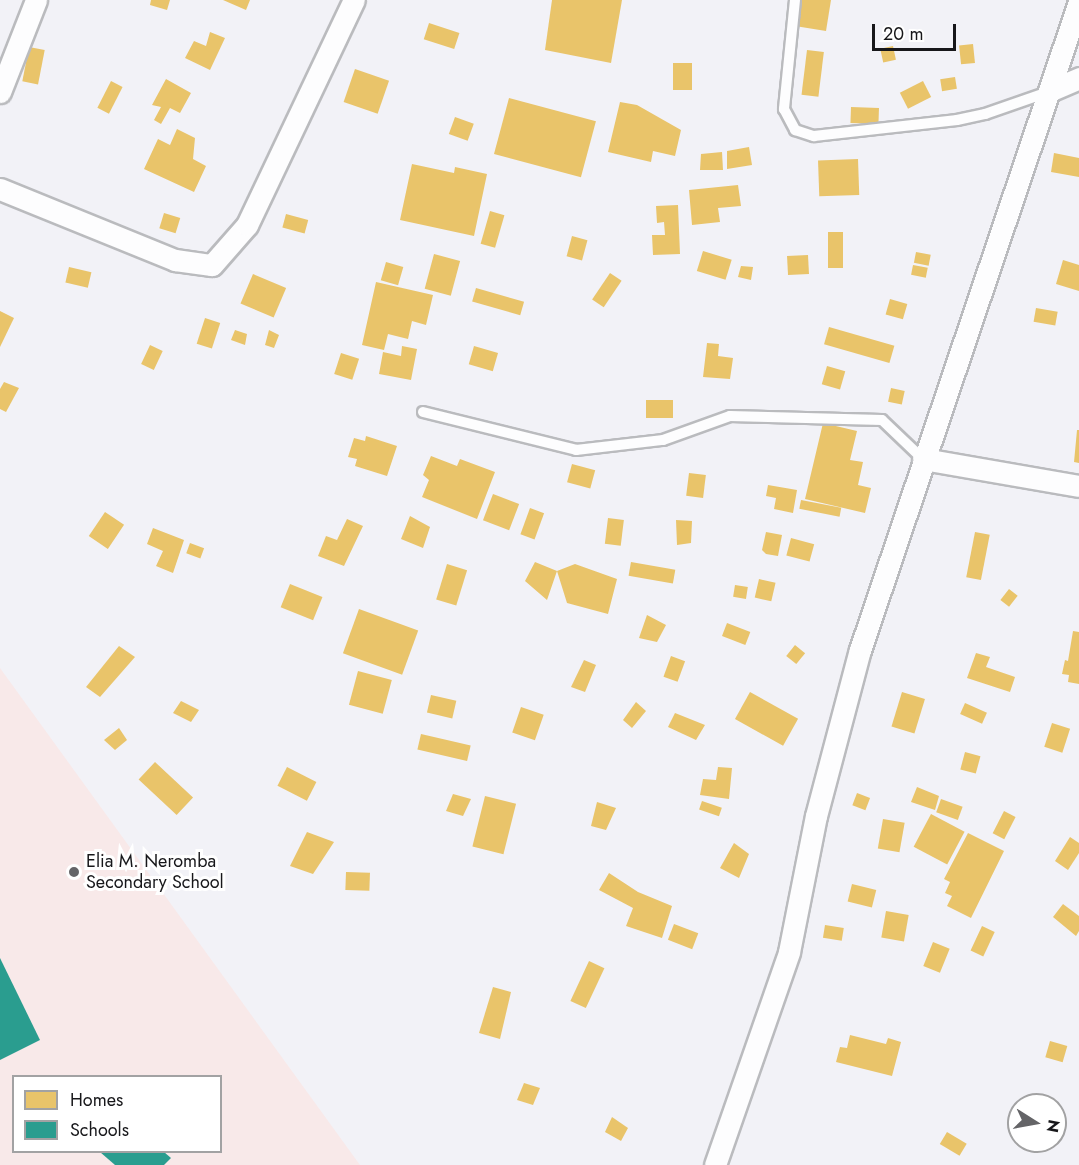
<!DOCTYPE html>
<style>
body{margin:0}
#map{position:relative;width:1079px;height:1165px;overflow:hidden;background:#f2f2f7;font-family:Jost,sans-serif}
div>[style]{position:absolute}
.education>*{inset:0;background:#f8e9e9}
.homes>*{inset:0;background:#e9c46a;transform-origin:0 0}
.schools>*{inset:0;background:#2a9d8f}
.roads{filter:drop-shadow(2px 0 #babbbe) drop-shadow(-2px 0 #babbbe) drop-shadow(0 2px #babbbe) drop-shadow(0 -2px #babbbe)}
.lane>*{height:10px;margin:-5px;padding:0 5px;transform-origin:5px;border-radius:5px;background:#fdfdfe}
.street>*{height:21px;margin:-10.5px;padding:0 10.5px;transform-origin:10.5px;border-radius:10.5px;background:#fdfdfe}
.dots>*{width:16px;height:16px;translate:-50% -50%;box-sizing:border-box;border:3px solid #fff;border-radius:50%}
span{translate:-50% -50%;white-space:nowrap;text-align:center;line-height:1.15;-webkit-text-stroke:6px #fff;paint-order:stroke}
.poi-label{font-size:18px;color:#17171a}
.left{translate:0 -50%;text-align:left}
.legend{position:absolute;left:12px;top:1075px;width:210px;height:78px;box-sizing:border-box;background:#fff;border:2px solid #a2a2a3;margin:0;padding:8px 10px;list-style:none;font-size:18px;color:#17171a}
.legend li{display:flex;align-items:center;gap:12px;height:30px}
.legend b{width:30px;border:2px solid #a2a2a3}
.north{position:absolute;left:1007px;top:1093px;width:60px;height:60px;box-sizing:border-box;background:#fff;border:2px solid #a2a2a3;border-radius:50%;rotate:101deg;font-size:16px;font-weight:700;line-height:24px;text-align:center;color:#17171a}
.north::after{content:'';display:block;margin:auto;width:21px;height:27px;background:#646467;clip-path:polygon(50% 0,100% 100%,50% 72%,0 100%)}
.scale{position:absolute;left:872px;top:24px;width:84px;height:27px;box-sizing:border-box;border:3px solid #17171a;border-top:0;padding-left:8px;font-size:18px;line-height:21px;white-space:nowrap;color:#17171a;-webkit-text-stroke:4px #fff;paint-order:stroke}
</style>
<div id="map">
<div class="education">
<i style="clip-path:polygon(evenodd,0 668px,360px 1165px,0 1165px,0 668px,14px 1076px,220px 1076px,220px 1152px,14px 1152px,14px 1076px)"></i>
</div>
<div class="homes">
<i style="clip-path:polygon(151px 0,170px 0,167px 10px,150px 5px)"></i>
<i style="clip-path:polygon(223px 0,250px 0,246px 10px)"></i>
<i style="clip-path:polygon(552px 0,622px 0,611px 63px,545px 50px)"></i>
<i style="clip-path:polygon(800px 0,831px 0,826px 31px,795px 26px)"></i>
<i style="left:429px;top:23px;width:32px;height:17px;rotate:18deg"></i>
<i style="clip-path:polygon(210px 32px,225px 38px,210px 70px,185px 58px,194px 41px,206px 46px)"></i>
<i style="left:973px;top:44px;width:19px;height:14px;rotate:84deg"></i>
<i style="left:893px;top:46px;width:14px;height:13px;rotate:78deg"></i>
<i style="left:29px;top:47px;width:16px;height:35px;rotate:11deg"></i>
<i style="left:807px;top:50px;width:17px;height:45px;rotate:7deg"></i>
<i style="left:673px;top:63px;width:19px;height:27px"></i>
<i style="left:355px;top:69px;width:36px;height:35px;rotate:19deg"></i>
<i style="left:955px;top:77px;width:12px;height:15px;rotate:81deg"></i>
<i style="clip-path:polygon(166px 79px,191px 93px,180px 113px,170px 108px,161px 124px,154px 120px,161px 107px,152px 105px)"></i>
<i style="left:111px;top:81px;width:13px;height:30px;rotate:27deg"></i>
<i style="left:923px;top:81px;width:18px;height:26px;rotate:63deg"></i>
<i style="left:509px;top:98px;width:90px;height:58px;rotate:15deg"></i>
<i style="clip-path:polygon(620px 102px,637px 105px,681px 130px,675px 156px,653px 151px,651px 162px,608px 152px)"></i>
<i style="left:851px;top:107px;width:28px;height:16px;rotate:2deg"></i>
<i style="left:455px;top:117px;width:20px;height:18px;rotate:20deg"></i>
<i style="clip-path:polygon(177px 129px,195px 138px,193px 159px,206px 166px,194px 192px,144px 169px,158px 139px,170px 145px)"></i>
<i style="clip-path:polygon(749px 147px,752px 165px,727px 169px,727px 151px)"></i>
<i style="clip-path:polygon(722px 152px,723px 170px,700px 170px,701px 154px)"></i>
<i style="clip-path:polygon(1054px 153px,1079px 158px,1079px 177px,1051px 172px)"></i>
<i style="left:858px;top:159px;width:36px;height:40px;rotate:88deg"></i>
<i style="clip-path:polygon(412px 164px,454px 173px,455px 167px,487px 174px,474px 236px,400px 220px)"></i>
<i style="clip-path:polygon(738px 185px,741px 206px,718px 208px,720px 222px,692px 225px,689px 190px)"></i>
<i style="clip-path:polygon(678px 205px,680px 254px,653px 255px,652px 235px,665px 235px,664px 222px,657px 223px,656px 206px)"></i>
<i style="left:490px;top:211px;width:15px;height:34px;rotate:16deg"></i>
<i style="left:164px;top:213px;width:17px;height:16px;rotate:17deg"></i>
<i style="left:286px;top:214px;width:23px;height:14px;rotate:15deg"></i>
<i style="left:828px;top:232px;width:15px;height:36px"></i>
<i style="left:572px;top:236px;width:16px;height:21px;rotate:15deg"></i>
<i style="left:703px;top:251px;width:30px;height:21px;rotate:17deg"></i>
<i style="left:916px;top:252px;width:15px;height:11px;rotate:11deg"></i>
<i style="left:434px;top:254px;width:27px;height:36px;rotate:15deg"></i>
<i style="left:808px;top:255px;width:19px;height:21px;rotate:87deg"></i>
<i style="clip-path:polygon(1063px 260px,1079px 265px,1079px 291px,1056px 284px)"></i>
<i style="left:386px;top:262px;width:18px;height:19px;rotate:16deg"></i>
<i style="left:913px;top:265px;width:15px;height:10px;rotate:11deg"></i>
<i style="clip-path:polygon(741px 266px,753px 267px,751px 280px,738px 277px)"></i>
<i style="left:69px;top:267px;width:23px;height:16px;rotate:13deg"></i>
<i style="left:610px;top:273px;width:14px;height:32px;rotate:34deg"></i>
<i style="left:253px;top:274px;width:36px;height:32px;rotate:23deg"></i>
<i style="clip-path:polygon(376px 282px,433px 295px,426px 325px,412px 321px,408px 339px,388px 334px,384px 350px,362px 345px)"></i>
<i style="left:476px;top:288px;width:50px;height:14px;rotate:16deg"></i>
<i style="left:890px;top:299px;width:18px;height:16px;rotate:16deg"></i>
<i style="left:1036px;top:308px;width:22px;height:14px;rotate:10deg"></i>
<i style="clip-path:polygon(0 311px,14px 318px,0 347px)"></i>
<i style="left:205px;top:318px;width:16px;height:27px;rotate:18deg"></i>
<i style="left:829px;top:327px;width:68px;height:18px;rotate:16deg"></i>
<i style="clip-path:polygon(235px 330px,247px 334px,245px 345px,231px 340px)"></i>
<i style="clip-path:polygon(269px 330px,279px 335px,274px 348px,265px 345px)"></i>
<i style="clip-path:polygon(707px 343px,719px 344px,718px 356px,733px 358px,730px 379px,703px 377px)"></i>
<i style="left:150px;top:345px;width:14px;height:21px;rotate:25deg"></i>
<i style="clip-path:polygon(402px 346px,417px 349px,411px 380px,379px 374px,383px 352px,401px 356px)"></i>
<i style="left:474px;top:346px;width:25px;height:19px;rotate:16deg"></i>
<i style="left:341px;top:353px;width:19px;height:22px;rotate:18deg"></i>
<i style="left:827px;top:366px;width:19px;height:19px;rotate:16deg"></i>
<i style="clip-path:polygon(4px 382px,19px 388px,6px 412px,0 409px,0 389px)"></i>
<i style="left:891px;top:388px;width:14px;height:14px;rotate:12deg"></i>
<i style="left:673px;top:400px;width:18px;height:27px;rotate:90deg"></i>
<i style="clip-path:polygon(823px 423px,857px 431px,850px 460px,863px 462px,858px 485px,871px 488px,865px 513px,805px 499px)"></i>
<i style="clip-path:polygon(1077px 430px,1079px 430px,1079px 463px,1074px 462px)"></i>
<i style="clip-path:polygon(366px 436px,397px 446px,387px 476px,355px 466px,357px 459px,348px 457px,354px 438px,365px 441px)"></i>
<i style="clip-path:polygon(431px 456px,457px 466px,460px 459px,495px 472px,477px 519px,422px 497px,429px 480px,423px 475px)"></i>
<i style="left:572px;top:464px;width:24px;height:19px;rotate:15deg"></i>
<i style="left:689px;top:473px;width:17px;height:23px;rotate:7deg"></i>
<i style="clip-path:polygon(768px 485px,797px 490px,793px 513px,774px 509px,776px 498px,766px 496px)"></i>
<i style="left:493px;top:494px;width:28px;height:28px;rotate:21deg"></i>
<i style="left:801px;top:500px;width:41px;height:9px;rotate:11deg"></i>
<i style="left:530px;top:508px;width:15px;height:28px;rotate:20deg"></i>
<i style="left:105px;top:512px;width:23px;height:29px;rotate:34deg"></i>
<i style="clip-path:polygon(410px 516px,430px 527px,423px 548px,401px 539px)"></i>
<i style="left:608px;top:518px;width:16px;height:26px;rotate:7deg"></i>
<i style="clip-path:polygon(347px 519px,363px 526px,344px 566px,318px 556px,326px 536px,337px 540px)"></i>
<i style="clip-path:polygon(676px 520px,692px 521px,691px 543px,677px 545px)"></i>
<i style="clip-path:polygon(153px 528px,184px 540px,173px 573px,156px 566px,163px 551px,147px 544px)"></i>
<i style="clip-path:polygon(766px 532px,782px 535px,778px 556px,766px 554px,762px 550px)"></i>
<i style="left:975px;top:532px;width:15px;height:46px;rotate:11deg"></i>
<i style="left:791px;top:538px;width:24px;height:18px;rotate:15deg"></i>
<i style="left:190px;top:543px;width:15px;height:11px;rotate:20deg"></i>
<i style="clip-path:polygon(535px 562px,557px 571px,575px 564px,617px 579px,608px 614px,567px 603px,557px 571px,547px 600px,525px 581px)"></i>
<i style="left:631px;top:562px;width:45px;height:14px;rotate:10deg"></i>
<i style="left:447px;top:564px;width:21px;height:37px;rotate:17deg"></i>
<i style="left:759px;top:579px;width:17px;height:19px;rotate:13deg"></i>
<i style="left:290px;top:584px;width:35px;height:25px;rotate:22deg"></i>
<i style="left:735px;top:585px;width:13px;height:12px;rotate:9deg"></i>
<i style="left:1009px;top:589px;width:11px;height:14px;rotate:38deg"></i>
<i style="left:359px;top:609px;width:63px;height:47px;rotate:20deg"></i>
<i style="clip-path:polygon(647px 615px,666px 625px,657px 642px,639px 638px)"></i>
<i style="left:727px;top:623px;width:25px;height:14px;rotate:21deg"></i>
<i style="clip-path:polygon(1073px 631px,1079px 632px,1079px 684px,1068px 682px,1069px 675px,1062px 674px,1065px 660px,1068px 661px)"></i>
<i style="left:795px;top:645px;width:13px;height:14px;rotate:39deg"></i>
<i style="clip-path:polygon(119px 646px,135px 657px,100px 697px,86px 687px)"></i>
<i style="clip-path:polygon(976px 653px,990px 657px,986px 667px,1015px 677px,1010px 692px,967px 678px)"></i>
<i style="left:671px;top:656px;width:15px;height:22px;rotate:20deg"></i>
<i style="clip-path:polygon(584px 660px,596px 665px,585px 692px,571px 687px)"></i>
<i style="left:358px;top:671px;width:35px;height:35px;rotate:15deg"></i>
<i style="left:750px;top:692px;width:55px;height:31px;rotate:29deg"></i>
<i style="left:902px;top:692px;width:24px;height:36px;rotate:17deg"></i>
<i style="left:431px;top:695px;width:26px;height:18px;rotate:13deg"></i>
<i style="clip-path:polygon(181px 701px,199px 710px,191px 722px,173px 713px)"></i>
<i style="clip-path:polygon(636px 702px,646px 711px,632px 728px,623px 720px)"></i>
<i style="left:965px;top:703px;width:24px;height:12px;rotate:24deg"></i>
<i style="left:521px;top:707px;width:24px;height:27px;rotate:19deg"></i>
<i style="clip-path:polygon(675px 713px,705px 725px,696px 740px,668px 727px)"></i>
<i style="left:1052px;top:723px;width:19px;height:25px;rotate:18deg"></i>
<i style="clip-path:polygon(119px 728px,127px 740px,115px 750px,104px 740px)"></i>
<i style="left:421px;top:734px;width:51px;height:16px;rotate:13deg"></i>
<i style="left:965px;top:752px;width:16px;height:18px;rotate:15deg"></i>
<i style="left:155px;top:762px;width:52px;height:24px;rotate:43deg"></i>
<i style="left:287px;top:767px;width:33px;height:21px;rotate:27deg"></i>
<i style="clip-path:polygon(718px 767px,732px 768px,729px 799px,700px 795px,703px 779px,716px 780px)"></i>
<i style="clip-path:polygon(917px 787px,939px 796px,935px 810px,911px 802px)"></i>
<i style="left:857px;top:793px;width:14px;height:13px;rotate:21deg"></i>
<i style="clip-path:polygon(453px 794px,471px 799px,463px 816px,446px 811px)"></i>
<i style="left:485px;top:796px;width:32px;height:52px;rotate:14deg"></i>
<i style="left:941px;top:799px;width:23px;height:14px;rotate:20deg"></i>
<i style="left:702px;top:801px;width:21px;height:9px;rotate:19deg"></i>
<i style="clip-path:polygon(597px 802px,616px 808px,606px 830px,591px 826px)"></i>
<i style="left:1004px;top:811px;width:13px;height:25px;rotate:27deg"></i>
<i style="left:931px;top:814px;width:38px;height:37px;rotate:28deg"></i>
<i style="left:883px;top:819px;width:22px;height:30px;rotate:10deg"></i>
<i style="clip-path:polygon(307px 832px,334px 842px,313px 874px,290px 866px)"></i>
<i style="clip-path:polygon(968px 833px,1004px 851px,971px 918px,947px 906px,952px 896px,945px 893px,950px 882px,944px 879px)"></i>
<i style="clip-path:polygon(1070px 837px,1079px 843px,1079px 853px,1068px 870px,1055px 861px)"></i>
<i style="clip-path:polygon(734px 843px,749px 854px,739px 878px,720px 868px)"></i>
<i style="left:346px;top:872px;width:24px;height:18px;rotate:2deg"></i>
<i style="clip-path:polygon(609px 873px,638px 892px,672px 906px,662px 938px,626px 926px,633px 908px,599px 890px)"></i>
<i style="left:852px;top:884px;width:25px;height:18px;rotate:14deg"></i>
<i style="clip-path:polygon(1063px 904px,1079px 916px,1079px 931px,1076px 936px,1053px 917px)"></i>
<i style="left:886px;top:911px;width:23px;height:27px;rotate:10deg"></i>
<i style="left:674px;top:924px;width:26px;height:17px;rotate:21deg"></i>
<i style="left:825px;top:925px;width:19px;height:13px;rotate:9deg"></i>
<i style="left:982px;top:926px;width:14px;height:27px;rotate:25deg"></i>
<i style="left:933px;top:942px;width:18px;height:26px;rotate:22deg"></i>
<i style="left:589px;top:961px;width:17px;height:44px;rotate:25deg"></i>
<i style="clip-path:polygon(493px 987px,511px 992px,500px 1039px,479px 1033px)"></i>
<i style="clip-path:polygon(850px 1035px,886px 1044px,888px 1038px,901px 1042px,892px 1076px,836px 1062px,840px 1047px,847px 1048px)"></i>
<i style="left:1050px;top:1041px;width:18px;height:17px;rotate:16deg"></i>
<i style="clip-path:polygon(524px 1083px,540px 1088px,533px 1105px,517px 1100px)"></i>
<i style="clip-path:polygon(612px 1117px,628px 1128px,621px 1141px,605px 1132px)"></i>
<i style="left:947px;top:1132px;width:23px;height:14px;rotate:31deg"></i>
</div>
<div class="schools">
<i style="clip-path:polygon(0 958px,40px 1040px,0 1060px)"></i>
<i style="clip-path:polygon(100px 1152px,164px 1152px,171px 1158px,164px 1165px,115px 1165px)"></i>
</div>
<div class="roads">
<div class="lane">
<i style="left:795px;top:0;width:110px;rotate:95.8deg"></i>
<i style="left:784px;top:109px;width:24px;rotate:62deg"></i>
<i style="left:795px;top:130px;width:20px;rotate:18deg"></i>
<i style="left:814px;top:136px;width:144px;rotate:-6.4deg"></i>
<i style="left:957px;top:120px;width:29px;rotate:-12deg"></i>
<i style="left:985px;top:114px;width:67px;rotate:-19.2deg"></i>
<i style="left:423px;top:412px;width:158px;rotate:13.9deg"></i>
<i style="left:576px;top:450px;width:88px;rotate:-6.6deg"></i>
<i style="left:663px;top:440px;width:71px;rotate:-19.7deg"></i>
<i style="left:730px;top:416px;width:152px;rotate:1.5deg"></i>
<i style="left:882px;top:420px;width:57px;rotate:43.6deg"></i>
</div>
<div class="street">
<i style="left:1049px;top:91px;width:33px;rotate:-23deg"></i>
<i style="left:0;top:92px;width:99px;rotate:-68.6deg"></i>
<i style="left:0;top:189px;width:189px;rotate:22.1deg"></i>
<i style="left:175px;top:260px;width:37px;rotate:8deg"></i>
<i style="left:212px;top:265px;width:53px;rotate:-48.8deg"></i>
<i style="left:247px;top:225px;width:249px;rotate:-64.6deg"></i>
<i style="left:923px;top:459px;width:158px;rotate:9.8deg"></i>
<i style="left:715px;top:1165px;width:225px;rotate:-70.8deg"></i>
<i style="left:789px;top:952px;width:139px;rotate:-78.8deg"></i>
<i style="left:816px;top:816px;width:172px;rotate:-75.2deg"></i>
<i style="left:860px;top:650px;width:684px;rotate:-71.33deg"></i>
</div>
</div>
<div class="dots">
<i style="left:74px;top:872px;background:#646467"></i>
</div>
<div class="poi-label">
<span class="left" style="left:86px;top:872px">Elia M. Neromba<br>Secondary School</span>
</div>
<ul class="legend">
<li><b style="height:16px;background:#e9c46a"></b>Homes</li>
<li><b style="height:16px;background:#2a9d8f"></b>Schools</li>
</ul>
<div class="north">N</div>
<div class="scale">20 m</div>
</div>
